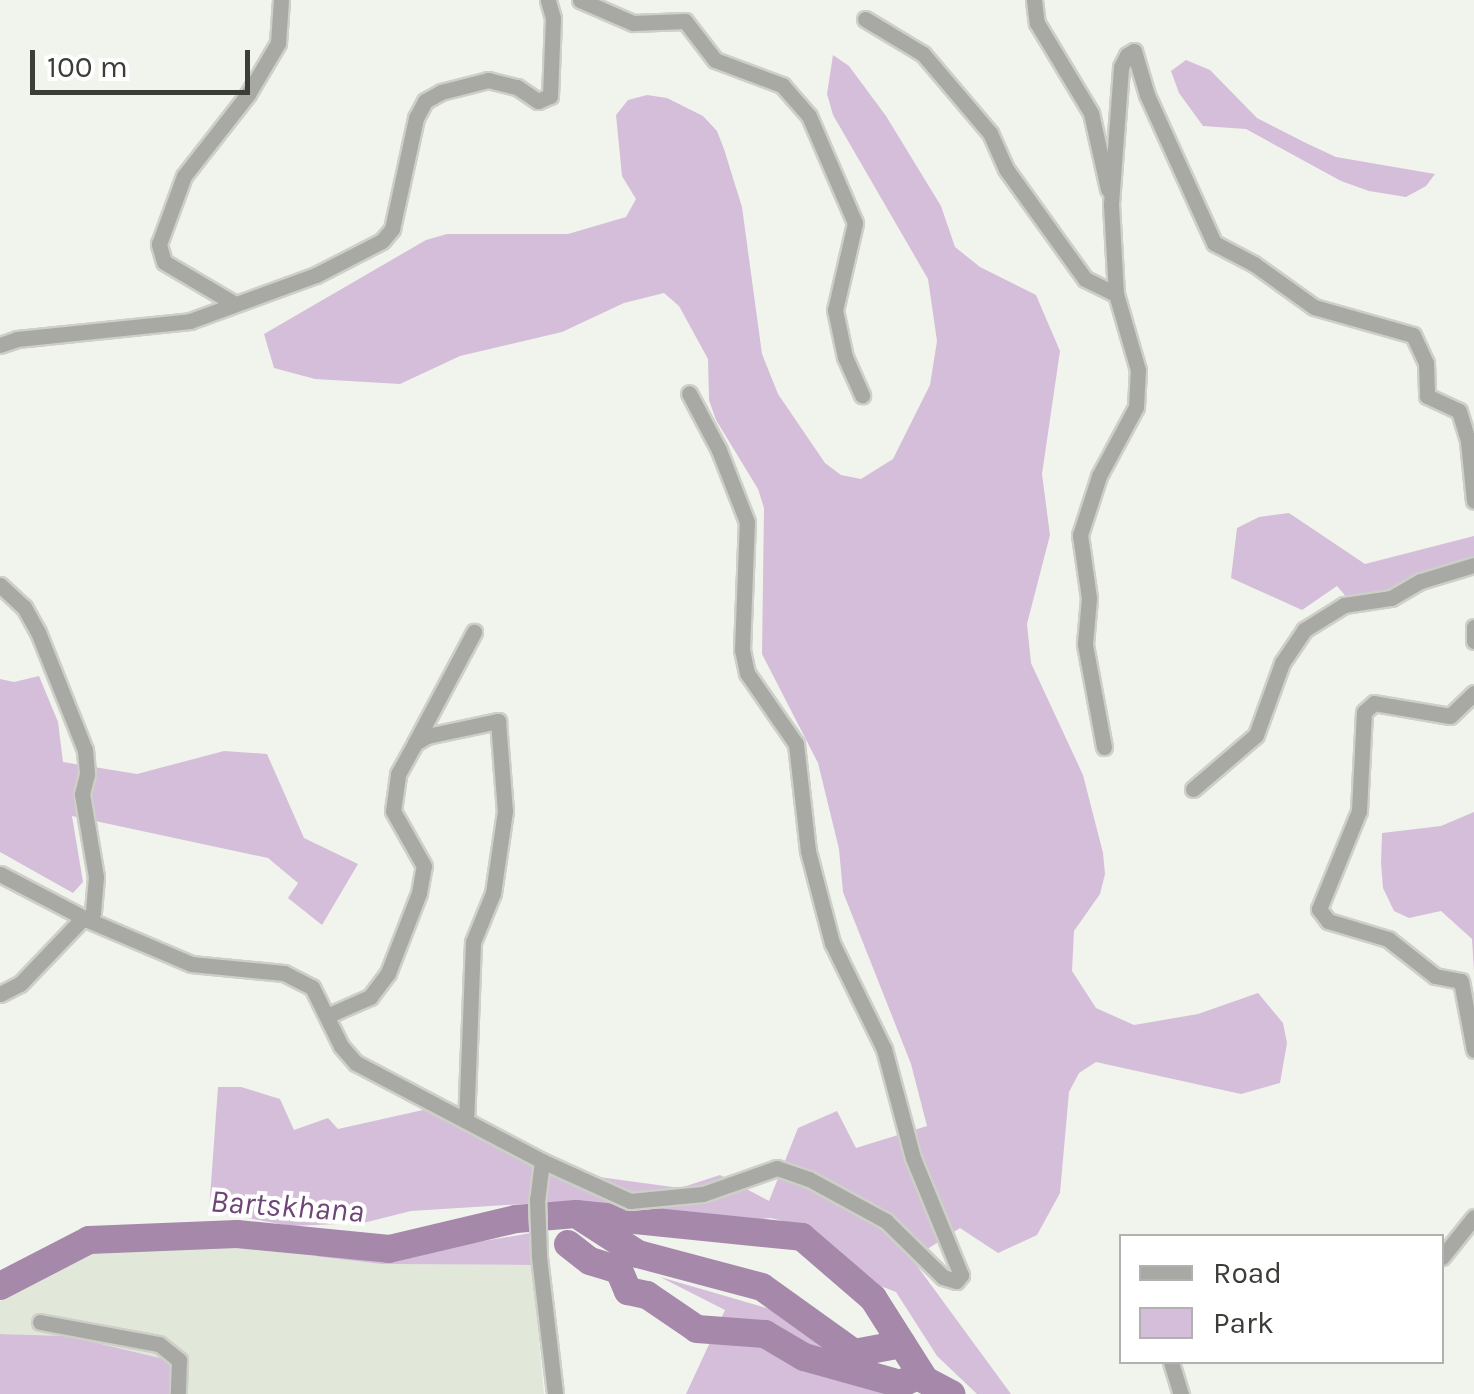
<!DOCTYPE html>
<style>
body{margin:0}
#map{position:relative;width:1474px;height:1394px;overflow:hidden;background:#f1f4ec;font-family:Karla,sans-serif}
div>[style]{position:absolute}
.built>*{inset:0;background:#e2e8d9}
.green>*{inset:0;background:#d5bed9}
.river>*{height:28px;margin:-14px;padding:0 14px;transform-origin:14px;border-radius:14px;background:#a688ab}
.roads{filter:drop-shadow(2px 0 #cdcfc8) drop-shadow(-2px 0 #cdcfc8) drop-shadow(0 2px #cdcfc8) drop-shadow(0 -2px #cdcfc8)}
.street>*{height:15px;margin:-7.5px;padding:0 7.5px;transform-origin:7.5px;border-radius:7.5px;background:#a8a9a5}
span{translate:-50% -50%;white-space:nowrap;text-align:center;line-height:1.15;-webkit-text-stroke:8px #fff;paint-order:stroke}
.water-label{font-size:32px;color:#6e4576;font-style:italic}
.legend{position:absolute;left:1119px;top:1234px;width:325px;height:130px;box-sizing:border-box;background:#fff;border:2px solid #b1b1b0;margin:0;padding:12px 18px;list-style:none;font-size:30px;color:#3c3d39}
.legend li{display:flex;align-items:center;gap:20px;height:50px}
.legend b{width:50px;border:2px solid #b1b1b0}
.scale{position:absolute;left:30px;top:50px;width:220px;height:45px;box-sizing:border-box;border:5px solid #3c3d39;border-top:0;padding-left:12px;font-size:30px;line-height:35px;white-space:nowrap;color:#3c3d39;-webkit-text-stroke:8px #fff;paint-order:stroke}
</style>
<div id="map">
<div class="built">
<i style="clip-path:polygon(239px 1247px,381px 1264px,532px 1265px,544px 1394px,186px 1394px,186px 1365px,68px 1336px,0 1334px,0 1301px,90px 1250px)"></i>
</div>
<div class="green">
<i style="clip-path:polygon(833px 55px,849px 66px,886px 116px,941px 206px,955px 247px,980px 267px,1036px 295px,1060px 351px,1042px 474px,1050px 535px,1027px 624px,1031px 663px,1083px 775px,1103px 853px,1105px 874px,1100px 894px,1074px 931px,1072px 971px,1096px 1008px,1134px 1025px,1198px 1014px,1258px 993px,1283px 1023px,1287px 1043px,1280px 1083px,1241px 1094px,1096px 1062px,1079px 1073px,1069px 1092px,1060px 1193px,1037px 1235px,998px 1253px,960px 1228px,912px 1259px,1011px 1394px,977px 1394px,937px 1356px,896px 1292px,857px 1277px,839px 1255px,801px 1225px,770px 1218px,726px 1223px,669px 1218px,571px 1201px,411px 1211px,363px 1223px,291px 1226px,209px 1211px,218px 1087px,241px 1087px,280px 1099px,294px 1130px,328px 1118px,338px 1129px,423px 1110px,587px 1192px,599px 1177px,680px 1188px,720px 1175px,769px 1201px,798px 1128px,837px 1111px,856px 1148px,927px 1126px,911px 1064px,843px 892px,839px 849px,818px 763px,762px 654px,764px 508px,758px 489px,716px 420px,709px 400px,708px 359px,679px 306px,664px 293px,624px 303px,562px 332px,460px 356px,400px 384px,315px 379px,274px 368px,264px 334px,426px 240px,447px 234px,568px 234px,626px 217px,636px 199px,622px 176px,616px 115px,628px 100px,647px 95px,667px 98px,703px 116px,717px 131px,724px 149px,742px 207px,762px 354px,778px 394px,825px 463px,841px 475px,861px 479px,893px 459px,930px 385px,937px 341px,928px 279px,833px 115px,827px 94px)"></i>
<i style="clip-path:polygon(1186px 60px,1210px 70px,1257px 118px,1308px 144px,1336px 157px,1435px 174px,1426px 186px,1406px 197px,1369px 191px,1341px 181px,1246px 129px,1203px 126px,1179px 93px,1171px 71px)"></i>
<i style="clip-path:polygon(1289px 513px,1365px 564px,1474px 536px,1474px 557px,1414px 578px,1390px 592px,1349px 600px,1337px 586px,1302px 610px,1231px 578px,1237px 528px,1259px 517px)"></i>
<i style="clip-path:polygon(39px 676px,58px 722px,63px 762px,137px 774px,224px 751px,267px 754px,304px 838px,358px 864px,322px 925px,288px 898px,298px 883px,268px 858px,72px 816px,83px 882px,73px 893px,0 852px,0 679px,14px 682px)"></i>
<i style="clip-path:polygon(1474px 812px,1474px 971px,1472px 939px,1441px 911px,1409px 918px,1394px 911px,1383px 888px,1381px 863px,1382px 833px,1441px 826px)"></i>
<i style="clip-path:polygon(531px 1233px,532px 1265px,381px 1264px,314px 1256px,395px 1256px)"></i>
<i style="clip-path:polygon(660px 1277px,770px 1309px,835px 1355px,891px 1371px,911px 1394px,686px 1394px,725px 1310px)"></i>
<i style="clip-path:polygon(0 1334px,68px 1336px,172px 1361px,172px 1394px,0 1394px)"></i>
</div>
<div class="river">
<i style="left:582px;top:1218px;width:67px;rotate:32.7deg"></i>
<i style="left:638px;top:1254px;width:128px;rotate:14.9deg"></i>
<i style="left:762px;top:1287px;width:113px;rotate:35.7deg"></i>
<i style="left:854px;top:1353px;width:49px;rotate:-10.6deg"></i>
<i style="left:568px;top:1244px;width:28px;rotate:38deg"></i>
<i style="left:590px;top:1261px;width:30px;rotate:17deg"></i>
<i style="left:619px;top:1270px;width:23px;rotate:67deg"></i>
<i style="left:628px;top:1291px;width:19px;rotate:12deg"></i>
<i style="left:647px;top:1295px;width:60px;rotate:34.2deg"></i>
<i style="left:697px;top:1329px;width:68px;rotate:4.2deg"></i>
<i style="left:765px;top:1334px;width:45px;rotate:30.5deg"></i>
<i style="left:804px;top:1357px;width:101px;rotate:15.6deg"></i>
<i style="left:901px;top:1384px;width:22px;rotate:-27deg"></i>
<i style="left:0;top:1286px;width:100px;rotate:-27.3deg"></i>
<i style="left:89px;top:1240px;width:148px;rotate:-2.3deg"></i>
<i style="left:237px;top:1234px;width:153px;rotate:5.6deg"></i>
<i style="left:389px;top:1249px;width:130px;rotate:-13.3deg"></i>
<i style="left:516px;top:1219px;width:60px;rotate:-4.8deg"></i>
<i style="left:576px;top:1214px;width:227px;rotate:5.8deg"></i>
<i style="left:802px;top:1237px;width:94px;rotate:40.7deg"></i>
<i style="left:873px;top:1298px;width:97px;rotate:57.6deg"></i>
<i style="left:925px;top:1380px;width:30px;rotate:28deg"></i>
</div>
<div class="roads">
<div class="street">
<i style="left:580px;top:0;width:58px;rotate:23.5deg"></i>
<i style="left:633px;top:23px;width:52px;rotate:-2.2deg"></i>
<i style="left:685px;top:21px;width:49px;rotate:52.4deg"></i>
<i style="left:715px;top:60px;width:72px;rotate:20.5deg"></i>
<i style="left:782px;top:85px;width:41px;rotate:48.9deg"></i>
<i style="left:809px;top:116px;width:116px;rotate:66.7deg"></i>
<i style="left:855px;top:223px;width:89px;rotate:102.9deg"></i>
<i style="left:835px;top:310px;width:48px;rotate:78deg"></i>
<i style="left:845px;top:357px;width:42px;rotate:65.9deg"></i>
<i style="left:1034px;top:0;width:23px;rotate:83deg"></i>
<i style="left:1037px;top:23px;width:105px;rotate:59deg"></i>
<i style="left:1091px;top:113px;width:78px;rotate:77.4deg"></i>
<i style="left:865px;top:19px;width:68px;rotate:31.1deg"></i>
<i style="left:923px;top:54px;width:104px;rotate:49.7deg"></i>
<i style="left:990px;top:133px;width:39px;rotate:66deg"></i>
<i style="left:1006px;top:169px;width:135px;rotate:54.3deg"></i>
<i style="left:1085px;top:279px;width:34px;rotate:26deg"></i>
<i style="left:235px;top:304px;width:82px;rotate:-149.4deg"></i>
<i style="left:164px;top:262px;width:19px;rotate:-106deg"></i>
<i style="left:159px;top:244px;width:72px;rotate:-69.8deg"></i>
<i style="left:184px;top:176px;width:104px;rotate:-52deg"></i>
<i style="left:248px;top:94px;width:59px;rotate:-59.5deg"></i>
<i style="left:278px;top:43px;width:43px;rotate:-86deg"></i>
<i style="left:0;top:345px;width:18px;rotate:-19deg"></i>
<i style="left:17px;top:339px;width:174px;rotate:-5.9deg"></i>
<i style="left:190px;top:321px;width:134px;rotate:-20.1deg"></i>
<i style="left:316px;top:275px;width:74px;rotate:-27.3deg"></i>
<i style="left:382px;top:241px;width:16px;rotate:-50deg"></i>
<i style="left:392px;top:229px;width:114px;rotate:-77.8deg"></i>
<i style="left:416px;top:118px;width:19px;rotate:-62deg"></i>
<i style="left:425px;top:101px;width:18px;rotate:-29deg"></i>
<i style="left:441px;top:92px;width:49px;rotate:-14.3deg"></i>
<i style="left:488px;top:80px;width:30px;rotate:14deg"></i>
<i style="left:517px;top:87px;width:25px;rotate:34deg"></i>
<i style="left:538px;top:101px;width:13px;rotate:-23deg"></i>
<i style="left:550px;top:96px;width:78px;rotate:-87.8deg"></i>
<i style="left:553px;top:18px;width:19px;rotate:-106deg"></i>
<i style="left:0;top:585px;width:33px;rotate:43deg"></i>
<i style="left:24px;top:607px;width:29px;rotate:61deg"></i>
<i style="left:38px;top:632px;width:127px;rotate:68.3deg"></i>
<i style="left:85px;top:750px;width:24px;rotate:85deg"></i>
<i style="left:87px;top:774px;width:21px;rotate:104deg"></i>
<i style="left:82px;top:794px;width:84px;rotate:80.4deg"></i>
<i style="left:96px;top:877px;width:36px;rotate:95deg"></i>
<i style="left:93px;top:913px;width:9px;rotate:126deg"></i>
<i style="left:88px;top:920px;width:112px;rotate:23.1deg"></i>
<i style="left:191px;top:964px;width:93px;rotate:5.5deg"></i>
<i style="left:284px;top:973px;width:31px;rotate:27deg"></i>
<i style="left:312px;top:987px;width:66px;rotate:63.8deg"></i>
<i style="left:341px;top:1046px;width:23px;rotate:49deg"></i>
<i style="left:356px;top:1063px;width:210px;rotate:27.8deg"></i>
<i style="left:542px;top:1161px;width:97px;rotate:24.4deg"></i>
<i style="left:630px;top:1201px;width:73px;rotate:-5.5deg"></i>
<i style="left:703px;top:1194px;width:78px;rotate:-19.4deg"></i>
<i style="left:777px;top:1168px;width:34px;rotate:19deg"></i>
<i style="left:809px;top:1179px;width:88px;rotate:28.6deg"></i>
<i style="left:886px;top:1221px;width:80px;rotate:44.5deg"></i>
<i style="left:943px;top:1277px;width:14px;rotate:17deg"></i>
<i style="left:956px;top:1281px;width:8px;rotate:-50deg"></i>
<i style="left:961px;top:1275px;width:126px;rotate:-112.3deg"></i>
<i style="left:913px;top:1158px;width:113px;rotate:-104.9deg"></i>
<i style="left:884px;top:1049px;width:118px;rotate:-116.1deg"></i>
<i style="left:832px;top:943px;width:95px;rotate:-104.6deg"></i>
<i style="left:808px;top:851px;width:108px;rotate:-96.4deg"></i>
<i style="left:796px;top:744px;width:86px;rotate:-124.6deg"></i>
<i style="left:747px;top:673px;width:24px;rotate:-102deg"></i>
<i style="left:742px;top:650px;width:128px;rotate:-87.8deg"></i>
<i style="left:747px;top:522px;width:77px;rotate:-111.3deg"></i>
<i style="left:719px;top:450px;width:64px;rotate:-117.8deg"></i>
<i style="left:1474px;top:627px;width:14px;rotate:90deg"></i>
<i style="left:1474px;top:693px;width:33px;rotate:136deg"></i>
<i style="left:1450px;top:716px;width:77px;rotate:-170.3deg"></i>
<i style="left:1374px;top:703px;width:13px;rotate:138deg"></i>
<i style="left:1364px;top:712px;width:99px;rotate:92.9deg"></i>
<i style="left:1359px;top:811px;width:106px;rotate:112.2deg"></i>
<i style="left:1319px;top:909px;width:15px;rotate:53deg"></i>
<i style="left:1328px;top:921px;width:63px;rotate:16.7deg"></i>
<i style="left:1388px;top:939px;width:60px;rotate:38.2deg"></i>
<i style="left:1435px;top:976px;width:26px;rotate:11deg"></i>
<i style="left:1461px;top:981px;width:70px;rotate:79.3deg"></i>
<i style="left:415px;top:743px;width:126px;rotate:-62deg"></i>
<i style="left:1104px;top:747px;width:105px;rotate:-100.5deg"></i>
<i style="left:1085px;top:644px;width:46px;rotate:-85deg"></i>
<i style="left:1089px;top:598px;width:64px;rotate:-98.1deg"></i>
<i style="left:1080px;top:535px;width:62px;rotate:-72.1deg"></i>
<i style="left:1099px;top:476px;width:78px;rotate:-61.8deg"></i>
<i style="left:1136px;top:407px;width:37px;rotate:-87deg"></i>
<i style="left:1138px;top:370px;width:79px;rotate:-106.1deg"></i>
<i style="left:1116px;top:294px;width:90px;rotate:-93.2deg"></i>
<i style="left:1111px;top:204px;width:137px;rotate:-85.8deg"></i>
<i style="left:1121px;top:67px;width:13px;rotate:-63deg"></i>
<i style="left:1127px;top:55px;width:8px;rotate:-30deg"></i>
<i style="left:1134px;top:51px;width:46px;rotate:73.5deg"></i>
<i style="left:1147px;top:95px;width:162px;rotate:65.6deg"></i>
<i style="left:1214px;top:243px;width:45px;rotate:27.7deg"></i>
<i style="left:1254px;top:264px;width:74px;rotate:35.6deg"></i>
<i style="left:1314px;top:307px;width:103px;rotate:15.8deg"></i>
<i style="left:1413px;top:335px;width:31px;rotate:65deg"></i>
<i style="left:1426px;top:363px;width:33px;rotate:88deg"></i>
<i style="left:1427px;top:396px;width:35px;rotate:25deg"></i>
<i style="left:1459px;top:411px;width:31px;rotate:73deg"></i>
<i style="left:1468px;top:441px;width:60px;rotate:84.3deg"></i>
<i style="left:1193px;top:789px;width:83px;rotate:-40.6deg"></i>
<i style="left:1256px;top:735px;width:77px;rotate:-70.1deg"></i>
<i style="left:1282px;top:663px;width:40px;rotate:-56deg"></i>
<i style="left:1304px;top:630px;width:47px;rotate:-32deg"></i>
<i style="left:1344px;top:605px;width:48px;rotate:-8.5deg"></i>
<i style="left:1391px;top:598px;width:34px;rotate:-30deg"></i>
<i style="left:1421px;top:581px;width:55px;rotate:-16.8deg"></i>
<i style="left:0;top:874px;width:99px;rotate:27.6deg"></i>
<i style="left:0;top:994px;width:22px;rotate:-27deg"></i>
<i style="left:20px;top:984px;width:91px;rotate:-46.3deg"></i>
<i style="left:329px;top:1015px;width:45px;rotate:-23.7deg"></i>
<i style="left:370px;top:997px;width:30px;rotate:-53deg"></i>
<i style="left:388px;top:973px;width:86px;rotate:-68.8deg"></i>
<i style="left:419px;top:893px;width:27px;rotate:-80deg"></i>
<i style="left:424px;top:866px;width:63px;rotate:-119.4deg"></i>
<i style="left:393px;top:811px;width:37px;rotate:-82deg"></i>
<i style="left:398px;top:774px;width:35px;rotate:-61deg"></i>
<i style="left:415px;top:743px;width:14px;rotate:-30deg"></i>
<i style="left:427px;top:736px;width:73px;rotate:-11.9deg"></i>
<i style="left:498px;top:721px;width:90px;rotate:85.6deg"></i>
<i style="left:505px;top:811px;width:83px;rotate:98.3deg"></i>
<i style="left:493px;top:893px;width:53px;rotate:112.2deg"></i>
<i style="left:473px;top:942px;width:179px;rotate:92.2deg"></i>
<i style="left:542px;top:1161px;width:38px;rotate:97deg"></i>
<i style="left:537px;top:1199px;width:58px;rotate:88deg"></i>
<i style="left:539px;top:1257px;width:138px;rotate:83.3deg"></i>
<i style="left:1442px;top:1257px;width:51px;rotate:-51.3deg"></i>
<i style="left:40px;top:1322px;width:121px;rotate:10.5deg"></i>
<i style="left:159px;top:1344px;width:26px;rotate:39deg"></i>
<i style="left:179px;top:1360px;width:34px;rotate:92deg"></i>
<i style="left:1171px;top:1362px;width:34px;rotate:73deg"></i>
</div>
</div>
<div class="water-label">
<span style="left:287px;top:1207px;rotate:4deg">Bartskhana</span>
</div>
<ul class="legend">
<li><b style="height:12px;background:#a8a9a5"></b>Road</li>
<li><b style="height:28px;background:#d5bed9"></b>Park</li>
</ul>
<div class="scale">100 m</div>
</div>
